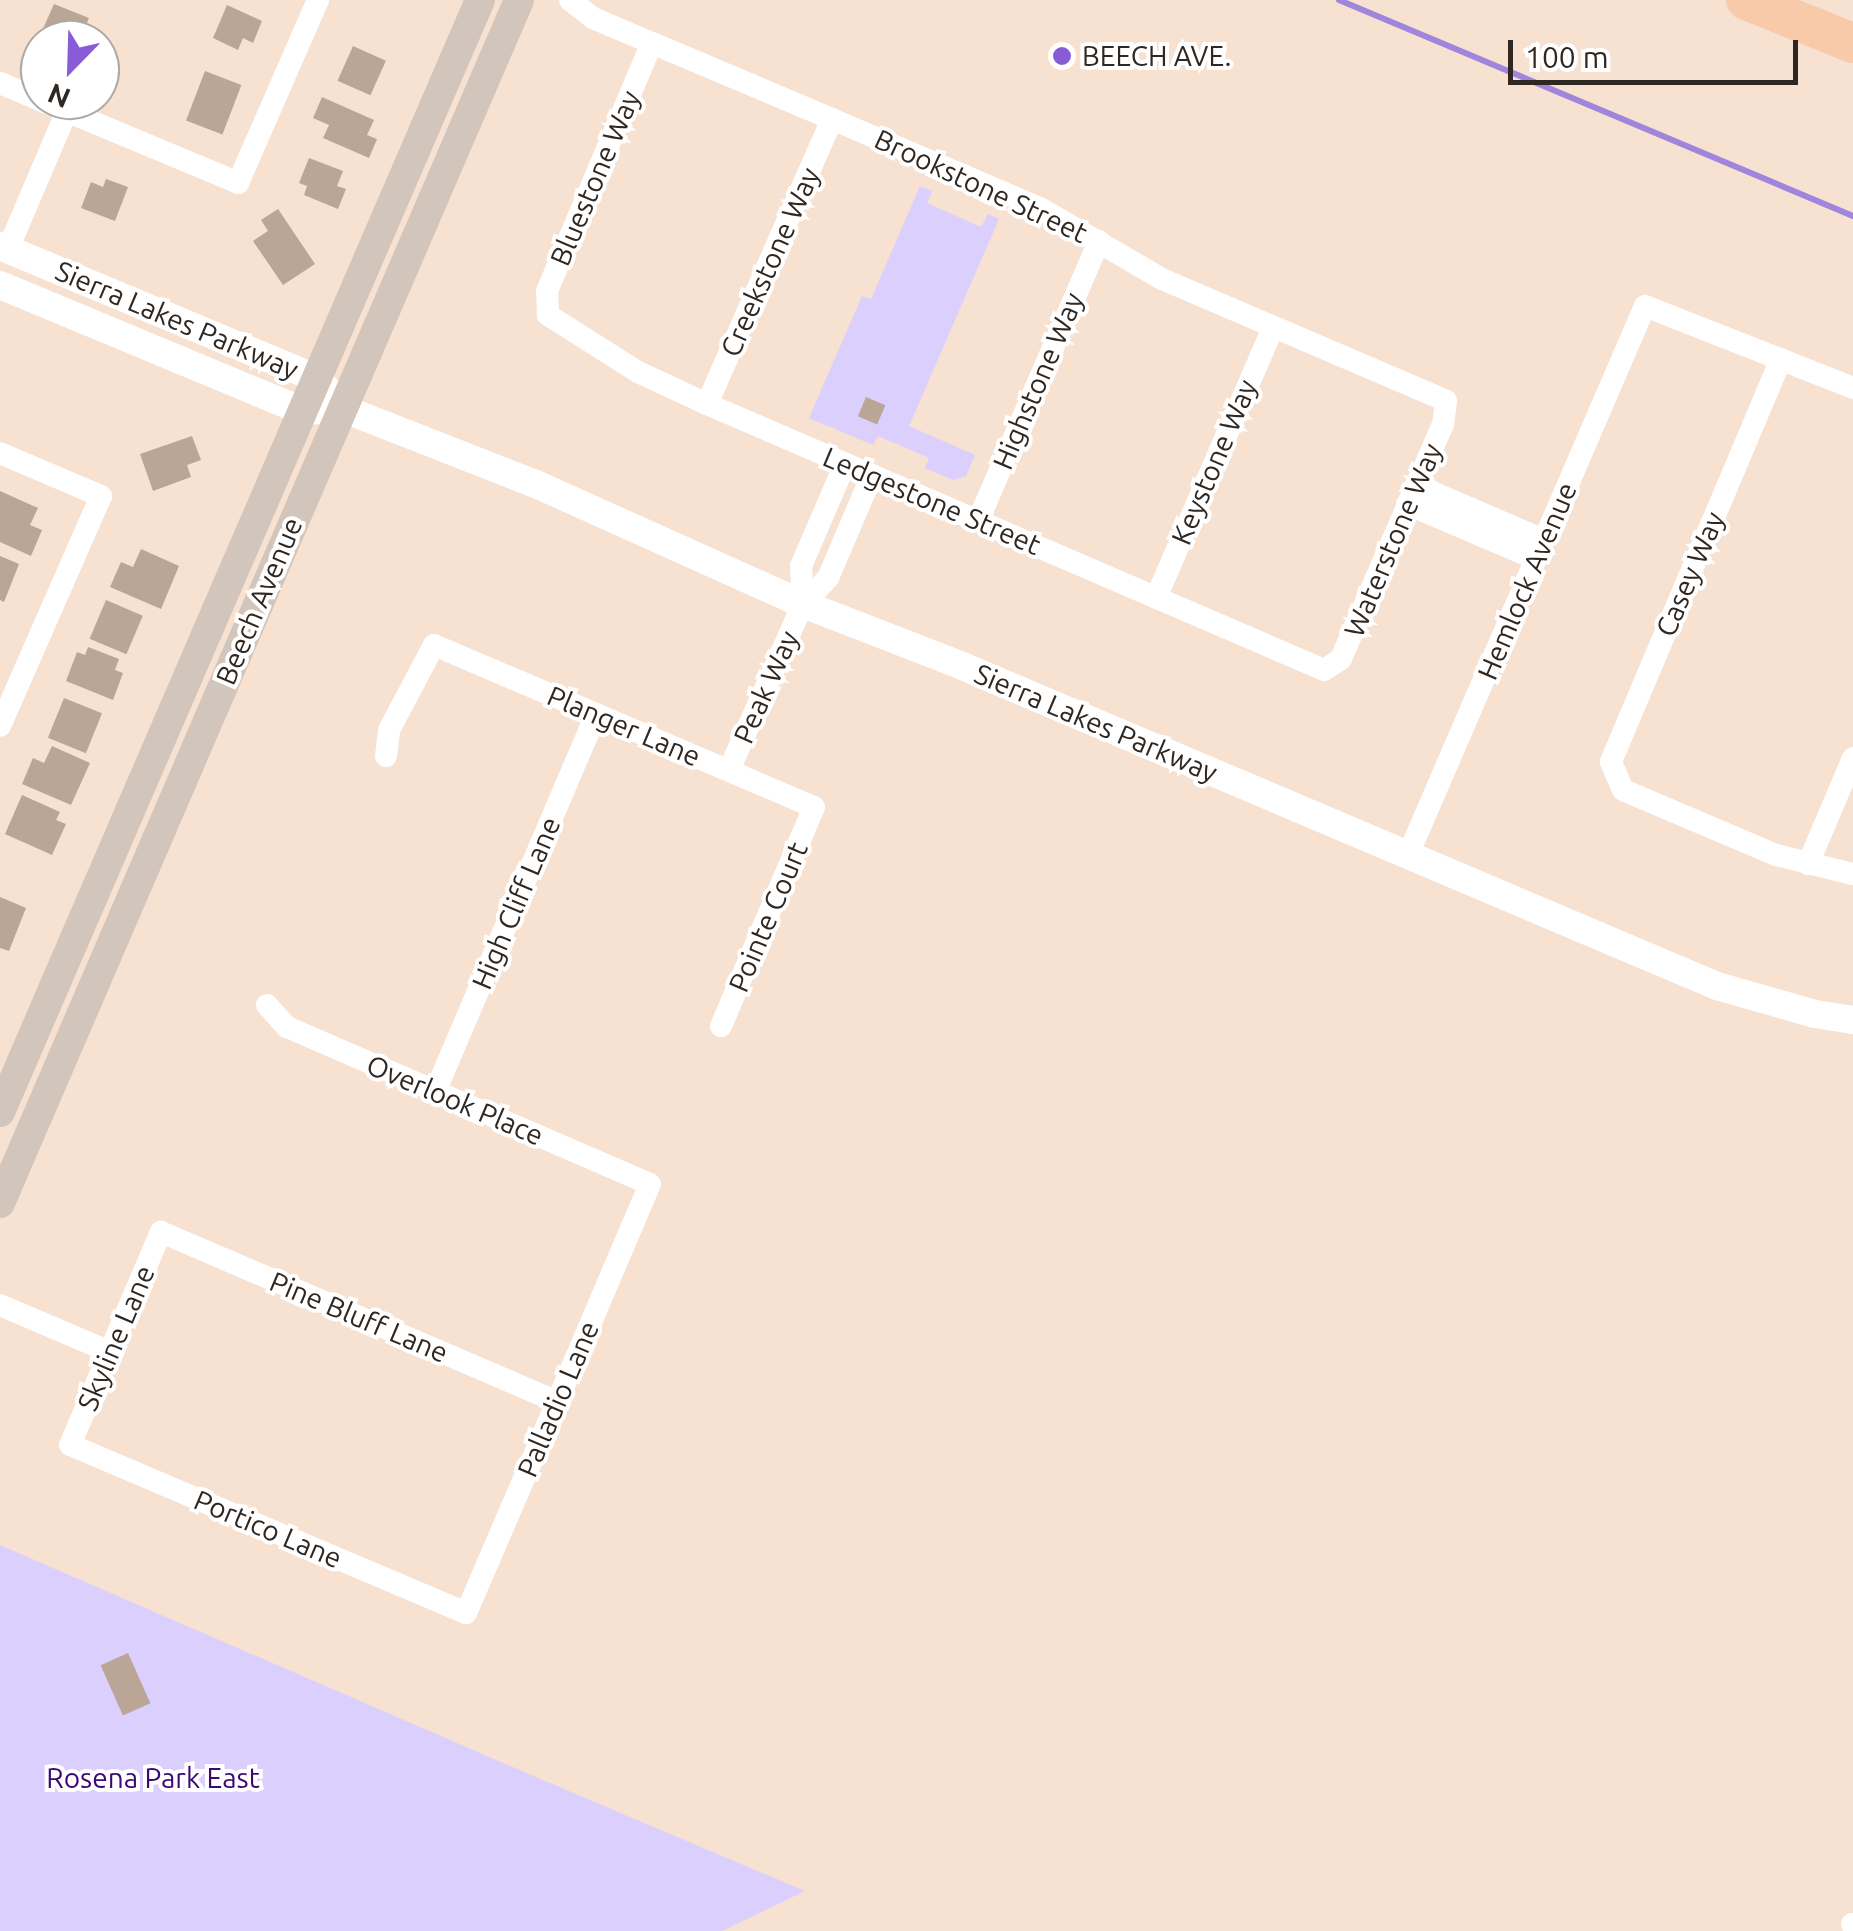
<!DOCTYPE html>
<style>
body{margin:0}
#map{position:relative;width:1853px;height:1931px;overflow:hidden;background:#f7e1d1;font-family:Ubuntu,sans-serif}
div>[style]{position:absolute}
.green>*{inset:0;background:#dbcffe}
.stream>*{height:6px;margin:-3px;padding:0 3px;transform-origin:3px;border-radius:3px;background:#9f85dc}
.building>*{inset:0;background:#baa597;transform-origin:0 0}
.minor>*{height:22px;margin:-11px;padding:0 11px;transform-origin:11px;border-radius:11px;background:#fff}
.tertiary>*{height:28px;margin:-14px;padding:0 14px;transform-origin:14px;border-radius:14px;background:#fff}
.secondary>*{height:30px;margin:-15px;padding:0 15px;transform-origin:15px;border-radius:15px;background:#d2c5bc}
.motorway>*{height:40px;margin:-20px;padding:0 20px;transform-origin:20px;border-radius:20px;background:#f9caa9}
.dots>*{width:28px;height:28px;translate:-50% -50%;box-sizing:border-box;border:5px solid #fff;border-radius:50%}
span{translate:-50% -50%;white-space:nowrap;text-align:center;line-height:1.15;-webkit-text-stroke:8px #fff;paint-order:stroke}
.poi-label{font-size:28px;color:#2f2721}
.left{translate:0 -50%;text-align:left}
.street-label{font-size:28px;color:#2f2721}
.park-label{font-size:28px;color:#3b0874}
.north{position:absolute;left:20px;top:20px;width:100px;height:100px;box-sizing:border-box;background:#fff;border:2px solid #aca9a6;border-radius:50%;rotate:203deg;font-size:28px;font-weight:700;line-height:40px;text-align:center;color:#2f2721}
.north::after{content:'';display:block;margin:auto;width:35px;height:45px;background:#875cd6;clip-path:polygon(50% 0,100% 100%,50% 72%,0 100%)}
.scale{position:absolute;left:1508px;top:40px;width:290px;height:45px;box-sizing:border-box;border:5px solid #2f2721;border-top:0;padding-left:12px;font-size:30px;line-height:35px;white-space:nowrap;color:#2f2721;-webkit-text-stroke:8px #fff;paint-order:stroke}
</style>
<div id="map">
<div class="green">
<i style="clip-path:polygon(920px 186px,932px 191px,927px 203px,981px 227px,988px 214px,999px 219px,909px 426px,975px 455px,966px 476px,953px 480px,925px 468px,929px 458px,878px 436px,873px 445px,809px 418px,862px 296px,871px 299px)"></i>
<i style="clip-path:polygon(0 1545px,531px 1775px,805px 1891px,722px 1931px,0 1931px)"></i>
</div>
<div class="stream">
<i style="left:1339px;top:0;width:558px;rotate:22.79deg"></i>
</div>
<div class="building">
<i style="clip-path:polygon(54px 4px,89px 18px,80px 40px,38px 40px)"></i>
<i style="clip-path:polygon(227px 5px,262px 21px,253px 43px,243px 38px,238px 50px,213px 38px)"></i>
<i style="left:353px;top:46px;width:36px;height:38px;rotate:24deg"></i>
<i style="left:205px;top:71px;width:39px;height:53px;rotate:21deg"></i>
<i style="clip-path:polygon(322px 97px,374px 120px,367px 135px,377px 139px,369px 158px,323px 138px,329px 125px,313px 118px)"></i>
<i style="clip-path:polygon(309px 158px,343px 171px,337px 186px,346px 189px,338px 209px,304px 195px,307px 186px,299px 183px)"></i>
<i style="clip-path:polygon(106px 179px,128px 187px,115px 221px,81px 208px,91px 182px,103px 187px)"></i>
<i style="clip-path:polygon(278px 209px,315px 264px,283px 285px,253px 241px,268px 231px,261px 220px)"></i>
<i style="left:866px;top:397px;width:21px;height:21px;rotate:23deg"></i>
<i style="clip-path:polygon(192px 436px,201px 460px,187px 465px,191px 477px,153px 491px,140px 454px)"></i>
<i style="clip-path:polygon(0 491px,38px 508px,30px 525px,42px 530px,31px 556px,0 542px)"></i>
<i style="clip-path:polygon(141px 549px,179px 566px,161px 609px,110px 587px,121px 562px,133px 567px)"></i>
<i style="clip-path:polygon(0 556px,19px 564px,4px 602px,0 600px)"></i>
<i style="left:106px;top:600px;width:40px;height:42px;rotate:23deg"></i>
<i style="clip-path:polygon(88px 647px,119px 659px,115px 670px,123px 673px,113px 700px,66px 681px,77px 652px,85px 655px)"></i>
<i style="left:64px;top:698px;width:41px;height:43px;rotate:22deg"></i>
<i style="clip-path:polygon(52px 746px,90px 763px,71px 805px,22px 784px,33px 758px,44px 763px)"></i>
<i style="clip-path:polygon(22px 795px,60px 812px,56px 820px,66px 824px,52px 855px,5px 834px)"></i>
<i style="clip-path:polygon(0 897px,26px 908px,9px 951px,0 948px)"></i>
<i style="left:128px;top:1653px;width:55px;height:30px;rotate:66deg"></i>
</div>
<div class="minor">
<i style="left:570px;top:0;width:29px;rotate:38deg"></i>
<i style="left:593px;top:18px;width:64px;rotate:23deg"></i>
<i style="left:652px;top:43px;width:195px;rotate:22.9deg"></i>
<i style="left:832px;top:119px;width:226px;rotate:23.2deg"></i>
<i style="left:1040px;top:208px;width:141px;rotate:30.2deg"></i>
<i style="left:1162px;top:279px;width:309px;rotate:23.2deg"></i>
<i style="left:1446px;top:401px;width:23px;rotate:97deg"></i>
<i style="left:1443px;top:424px;width:256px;rotate:113.5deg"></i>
<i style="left:1341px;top:659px;width:20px;rotate:147deg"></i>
<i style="left:1324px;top:670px;width:672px;rotate:-156.68deg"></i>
<i style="left:707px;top:404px;width:76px;rotate:-155.1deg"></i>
<i style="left:638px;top:372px;width:107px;rotate:-147.7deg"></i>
<i style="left:548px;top:315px;width:24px;rotate:-92deg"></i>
<i style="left:547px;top:291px;width:269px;rotate:-67.1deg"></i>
<i style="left:0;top:83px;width:43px;rotate:23deg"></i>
<i style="left:40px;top:100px;width:215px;rotate:22.7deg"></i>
<i style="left:238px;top:183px;width:200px;rotate:-66.4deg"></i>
<i style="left:8px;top:249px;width:150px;rotate:-66.9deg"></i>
<i style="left:1781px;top:359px;width:437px;rotate:112.9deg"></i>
<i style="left:1611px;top:762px;width:30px;rotate:67deg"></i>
<i style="left:1623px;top:790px;width:166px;rotate:23deg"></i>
<i style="left:1776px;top:855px;width:79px;rotate:13.9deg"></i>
<i style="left:707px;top:404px;width:311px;rotate:-66.3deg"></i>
<i style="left:0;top:453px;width:110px;rotate:23.1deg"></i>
<i style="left:101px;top:496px;width:251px;rotate:113.7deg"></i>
<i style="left:1416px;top:485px;width:139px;rotate:23.3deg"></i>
<i style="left:1407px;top:504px;width:140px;rotate:23.1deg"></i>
<i style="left:978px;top:521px;width:305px;rotate:-66.6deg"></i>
<i style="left:1156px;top:598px;width:295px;rotate:-66.6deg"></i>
<i style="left:803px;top:604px;width:38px;rotate:-93deg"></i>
<i style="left:801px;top:566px;width:111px;rotate:-66.7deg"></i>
<i style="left:386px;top:756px;width:26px;rotate:-83deg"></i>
<i style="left:389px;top:730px;width:96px;rotate:-62.1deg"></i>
<i style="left:434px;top:645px;width:413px;rotate:23.1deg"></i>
<i style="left:814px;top:807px;width:238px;rotate:113deg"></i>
<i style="left:729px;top:770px;width:182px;rotate:-66deg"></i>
<i style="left:803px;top:604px;width:36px;rotate:-46deg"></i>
<i style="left:828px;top:578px;width:112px;rotate:-66.9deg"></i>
<i style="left:1408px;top:855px;width:598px;rotate:-66.65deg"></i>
<i style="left:1645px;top:306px;width:224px;rotate:21.5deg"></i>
<i style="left:1808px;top:864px;width:115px;rotate:-67deg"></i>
<i style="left:267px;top:1005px;width:30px;rotate:48deg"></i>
<i style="left:287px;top:1027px;width:395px;rotate:23.4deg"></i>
<i style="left:650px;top:1184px;width:237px;rotate:113.1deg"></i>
<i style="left:557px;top:1402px;width:230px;rotate:113.3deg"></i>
<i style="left:466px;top:1613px;width:430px;rotate:-157deg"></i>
<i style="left:70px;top:1445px;width:232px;rotate:-66.9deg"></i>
<i style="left:161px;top:1232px;width:431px;rotate:23.2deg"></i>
<i style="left:435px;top:1092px;width:411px;rotate:-66.9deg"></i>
<i style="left:0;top:1305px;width:120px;rotate:23.1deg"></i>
<i style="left:1852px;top:1924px;width:1px"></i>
</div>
<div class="tertiary">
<i style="left:0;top:246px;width:345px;rotate:22.7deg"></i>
<i style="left:318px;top:379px;width:18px;rotate:49deg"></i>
<i style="left:0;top:285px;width:328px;rotate:22.6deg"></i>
<i style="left:303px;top:411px;width:41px;rotate:-2.8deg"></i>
<i style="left:344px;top:409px;width:208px;rotate:21.4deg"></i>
<i style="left:538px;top:485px;width:290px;rotate:24.2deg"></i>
<i style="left:803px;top:604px;width:168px;rotate:21.2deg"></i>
<i style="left:960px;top:665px;width:822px;rotate:22.98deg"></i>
<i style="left:1717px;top:986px;width:102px;rotate:15.9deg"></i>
<i style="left:1815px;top:1014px;width:38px;rotate:9deg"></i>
</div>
<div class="secondary">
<i style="left:0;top:1112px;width:1211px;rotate:-66.65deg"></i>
<i style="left:0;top:1203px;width:1310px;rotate:-66.66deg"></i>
</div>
<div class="motorway">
<i style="left:1746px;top:0;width:115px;rotate:21.9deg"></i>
</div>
<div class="dots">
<i style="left:1062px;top:56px;background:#875cd6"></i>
</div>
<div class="poi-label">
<span class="left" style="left:1082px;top:56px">BEECH AVE.</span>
</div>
<div class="street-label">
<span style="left:595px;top:178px;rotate:-67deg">Bluestone Way</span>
<span style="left:981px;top:186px;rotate:25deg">Brookstone Street</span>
<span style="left:770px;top:262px;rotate:-66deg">Creekstone Way</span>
<span style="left:177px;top:320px;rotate:23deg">Sierra Lakes Parkway</span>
<span style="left:1038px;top:381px;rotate:-67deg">Highstone Way</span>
<span style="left:1214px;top:462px;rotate:-67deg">Keystone Way</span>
<span style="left:932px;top:501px;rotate:23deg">Ledgestone Street</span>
<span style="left:1393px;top:540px;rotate:-67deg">Waterstone Way</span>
<span style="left:1690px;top:574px;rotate:-67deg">Casey Way</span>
<span style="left:1527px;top:581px;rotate:-67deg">Hemlock Avenue</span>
<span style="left:259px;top:601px;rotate:-67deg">Beech Avenue</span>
<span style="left:766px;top:687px;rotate:-66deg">Peak Way</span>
<span style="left:1096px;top:723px;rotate:23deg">Sierra Lakes Parkway</span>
<span style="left:624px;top:726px;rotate:23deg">Planger Lane</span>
<span style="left:516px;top:903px;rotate:-67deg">High Cliff Lane</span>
<span style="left:768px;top:917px;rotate:-67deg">Pointe Court</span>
<span style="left:455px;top:1100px;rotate:23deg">Overlook Place</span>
<span style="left:359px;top:1317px;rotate:23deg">Pine Bluff Lane</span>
<span style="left:116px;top:1338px;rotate:-67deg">Skyline Lane</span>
<span style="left:558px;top:1399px;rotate:-67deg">Palladio Lane</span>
<span style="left:268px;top:1529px;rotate:23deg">Portico Lane</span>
</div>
<div class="park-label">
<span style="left:153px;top:1778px">Rosena Park East</span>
</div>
<div class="north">N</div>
<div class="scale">100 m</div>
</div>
